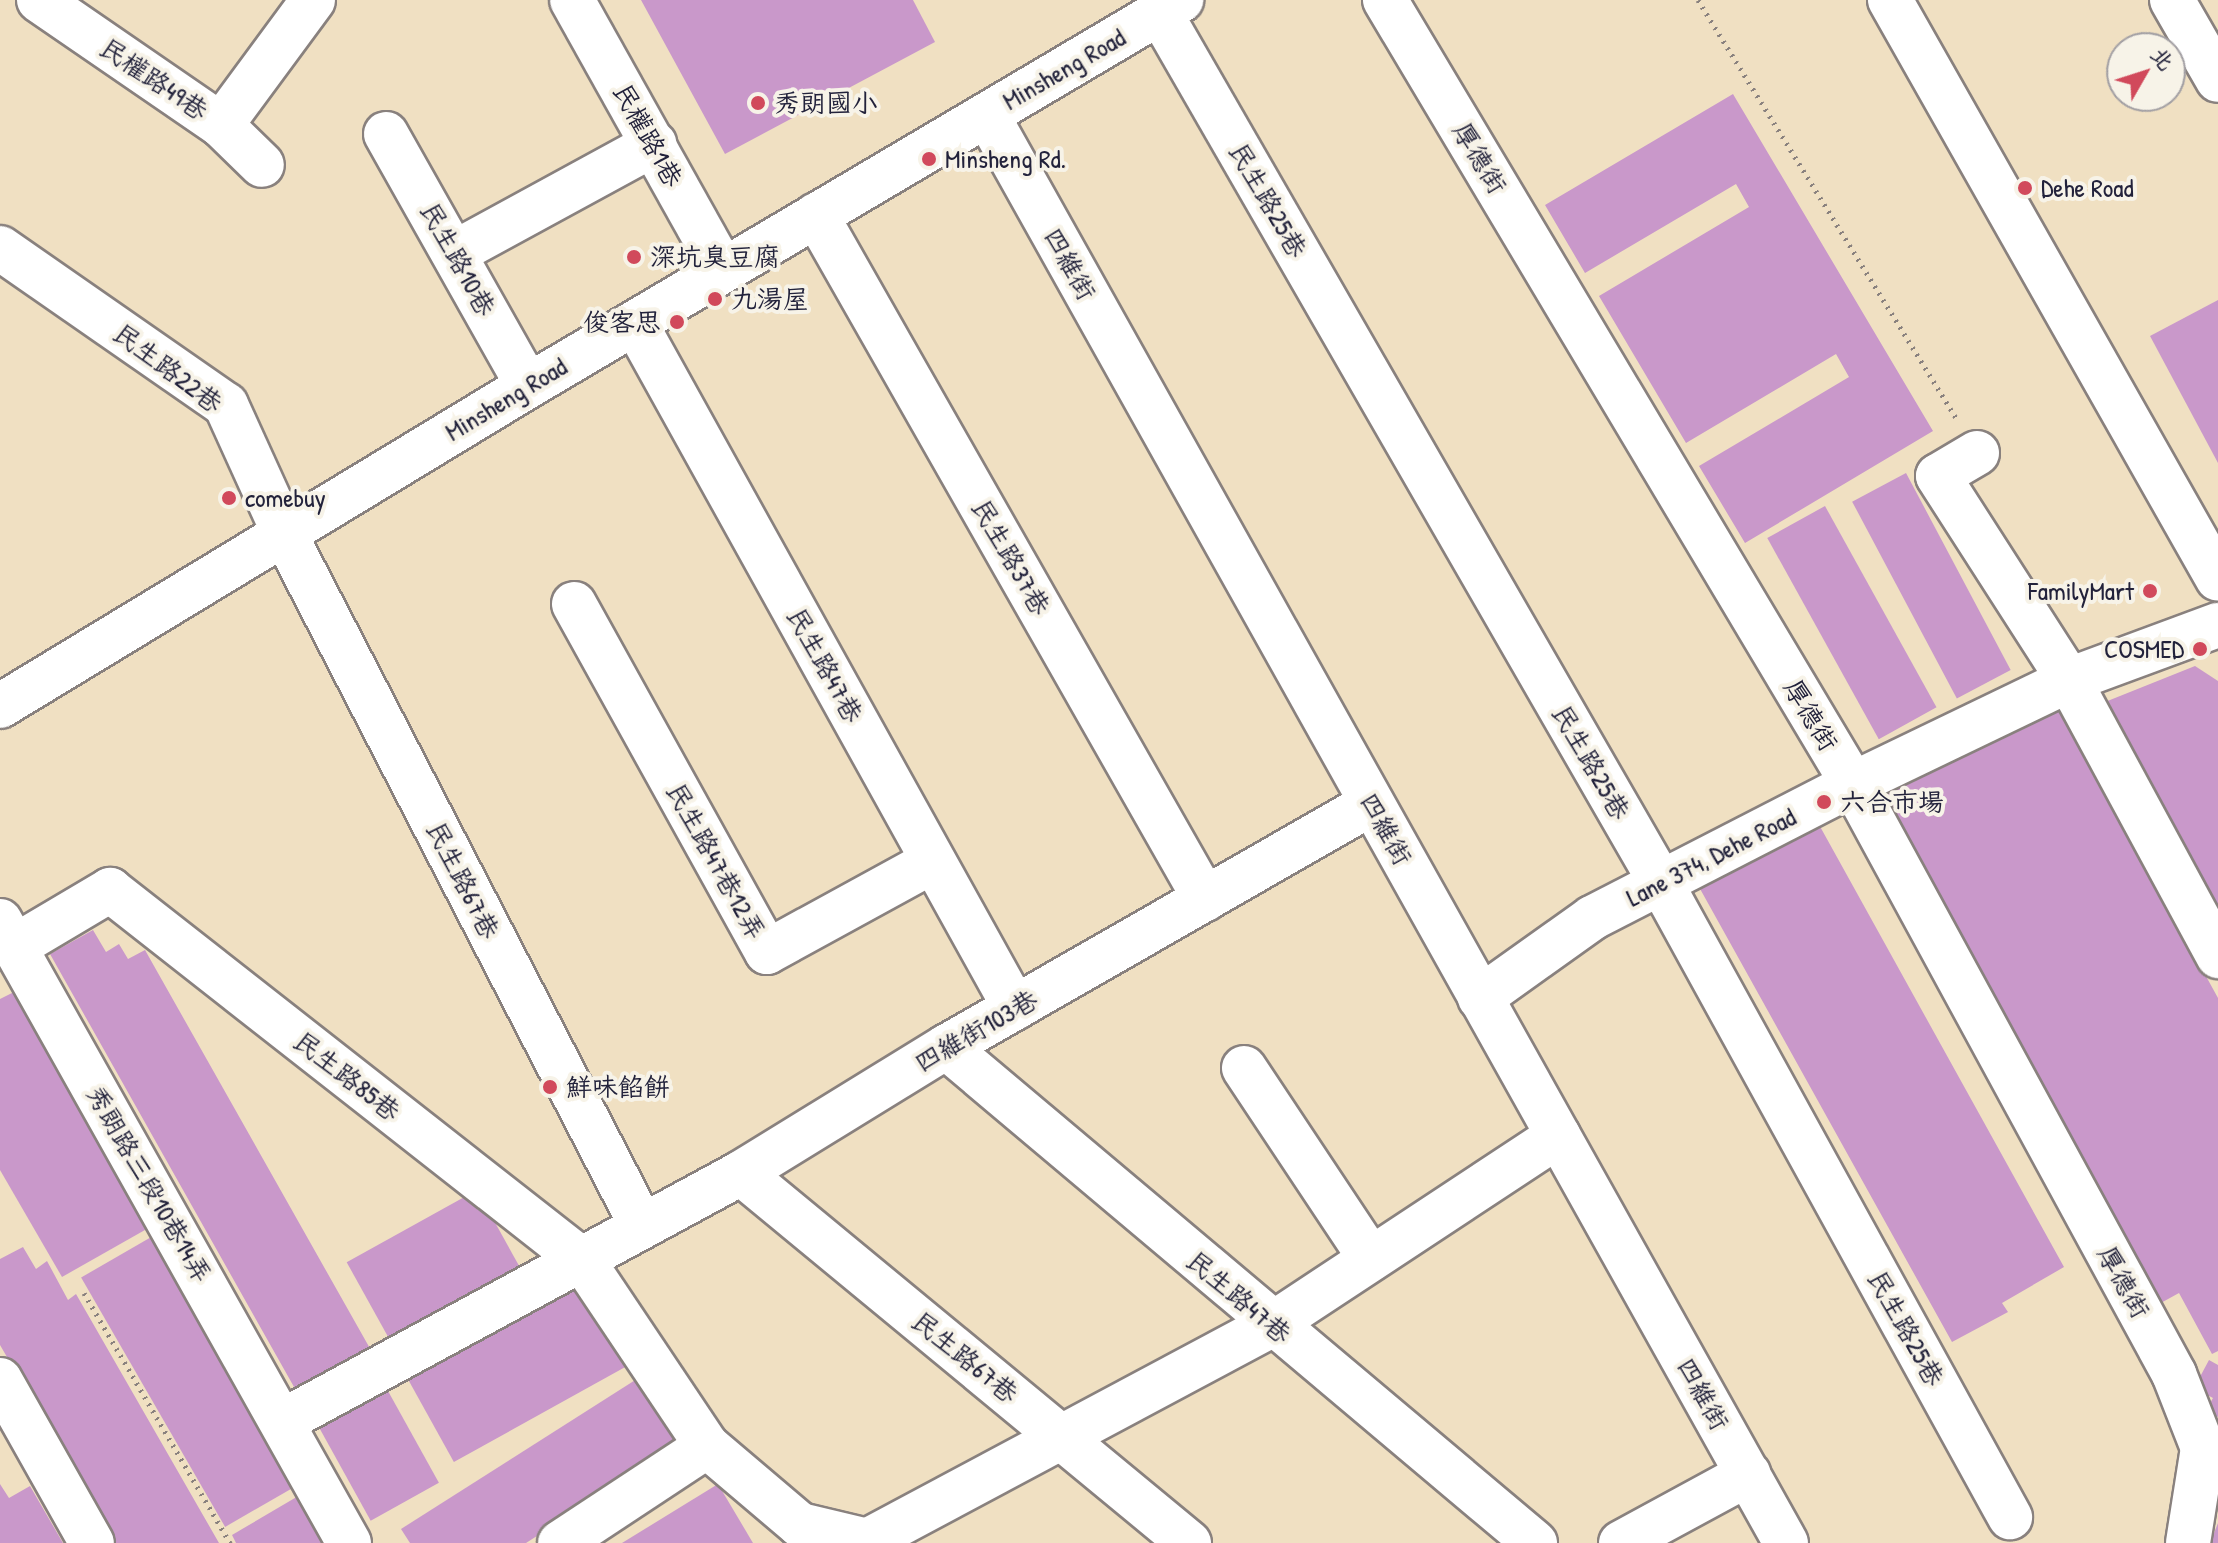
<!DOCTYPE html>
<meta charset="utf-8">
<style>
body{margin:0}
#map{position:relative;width:2218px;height:1543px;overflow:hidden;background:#f0e0c2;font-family:"Patrick Hand","LXGW WenKai TC",sans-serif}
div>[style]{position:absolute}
.building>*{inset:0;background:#c998ca;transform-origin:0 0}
.path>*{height:5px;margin-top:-2.5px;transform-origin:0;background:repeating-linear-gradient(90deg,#89817e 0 2px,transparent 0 8px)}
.roads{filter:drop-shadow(2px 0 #89817e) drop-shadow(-2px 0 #89817e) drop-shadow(0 2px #89817e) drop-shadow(0 -2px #89817e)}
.minor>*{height:44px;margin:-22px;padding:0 22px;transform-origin:22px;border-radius:22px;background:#fff}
.dots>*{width:22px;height:22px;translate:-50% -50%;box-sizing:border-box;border:4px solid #f7f3e8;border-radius:50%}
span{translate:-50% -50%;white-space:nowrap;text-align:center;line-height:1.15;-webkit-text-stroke:8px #f7f3e8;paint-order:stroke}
.street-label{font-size:26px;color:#22223b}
.poi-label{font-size:26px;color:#22223b}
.left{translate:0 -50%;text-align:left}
.right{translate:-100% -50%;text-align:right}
.north{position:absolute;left:2106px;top:32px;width:80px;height:80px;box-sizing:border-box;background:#f7f3e8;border:2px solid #a29fa3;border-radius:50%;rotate:51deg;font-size:22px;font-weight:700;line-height:32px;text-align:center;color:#22223b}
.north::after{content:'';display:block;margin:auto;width:28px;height:36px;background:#d1495b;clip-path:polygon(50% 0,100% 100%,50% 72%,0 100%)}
</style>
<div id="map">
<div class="building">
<i style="clip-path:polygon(641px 0,913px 0,935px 42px,725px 154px)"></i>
<i style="clip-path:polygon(1733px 94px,1933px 431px,1745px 543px,1699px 466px,1849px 377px,1836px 354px,1686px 443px,1599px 296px,1749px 207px,1736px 184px,1585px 273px,1545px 205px)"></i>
<i style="clip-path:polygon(2218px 300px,2218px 463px,2150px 336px)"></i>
<i style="left:1906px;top:473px;width:223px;height:61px;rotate:62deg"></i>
<i style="left:1825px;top:506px;width:230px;height:66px;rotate:61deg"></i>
<i style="clip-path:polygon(2195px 666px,2218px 681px,2218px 937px,2100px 704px)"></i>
<i style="clip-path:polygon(2055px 702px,2218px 998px,2218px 1351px,2212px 1354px,2179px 1293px,2159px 1304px,1880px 798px)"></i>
<i style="clip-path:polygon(1812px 812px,2064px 1267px,2002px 1303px,2008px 1312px,1952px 1342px,1694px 878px)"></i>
<i style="clip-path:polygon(93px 930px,106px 952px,119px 944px,128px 959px,145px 950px,372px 1352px,298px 1394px,50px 954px)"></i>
<i style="clip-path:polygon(16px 991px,152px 1226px,62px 1277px,0 1170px,0 999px)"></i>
<i style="left:477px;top:1190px;width:91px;height:149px;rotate:61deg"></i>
<i style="left:153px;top:1236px;width:288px;height:83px;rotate:60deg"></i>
<i style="clip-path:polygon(23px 1247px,36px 1269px,47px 1261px,68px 1300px,76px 1294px,219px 1543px,115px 1543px,0 1345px,0 1259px)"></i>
<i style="left:581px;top:1283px;width:95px;height:198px;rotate:61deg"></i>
<i style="clip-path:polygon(2209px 1360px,2218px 1365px,2218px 1417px,2206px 1410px,2213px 1398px,2194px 1388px)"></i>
<i style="clip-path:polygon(640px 1377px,682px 1443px,526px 1543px,410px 1543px,401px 1529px)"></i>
<i style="left:388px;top:1391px;width:105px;height:78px;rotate:61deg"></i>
<i style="clip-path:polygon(0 1484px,9px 1498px,30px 1486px,63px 1543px,0 1543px)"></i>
<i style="clip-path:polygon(718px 1484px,753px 1543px,622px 1543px)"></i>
<i style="clip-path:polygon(300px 1495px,328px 1543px,236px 1543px,232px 1535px)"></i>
<i style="clip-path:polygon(2218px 1523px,2218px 1543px,2210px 1543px)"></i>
</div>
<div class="path">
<i style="left:1698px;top:0;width:491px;rotate:58.3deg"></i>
<i style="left:84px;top:1293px;width:290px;rotate:59.7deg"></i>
</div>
<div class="roads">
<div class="minor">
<i style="left:39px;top:0;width:221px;rotate:34.5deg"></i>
<i style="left:221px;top:125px;width:57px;rotate:44.3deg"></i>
<i style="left:572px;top:0;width:309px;rotate:60.8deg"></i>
<i style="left:1385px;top:0;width:913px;rotate:59.17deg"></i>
<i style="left:1853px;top:784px;width:672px;rotate:61.45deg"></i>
<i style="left:2174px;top:1374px;width:79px;rotate:68.6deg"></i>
<i style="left:2203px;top:1448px;width:96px;rotate:99deg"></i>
<i style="left:1890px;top:0;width:665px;rotate:60.47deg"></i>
<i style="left:2172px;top:0;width:92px;rotate:60.1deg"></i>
<i style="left:1160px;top:13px;width:1004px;rotate:60.06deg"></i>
<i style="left:1661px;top:883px;width:724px;rotate:61.17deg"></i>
<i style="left:987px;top:115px;width:1636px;rotate:60.77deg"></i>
<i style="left:221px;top:125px;width:155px;rotate:-53.6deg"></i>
<i style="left:386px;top:134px;width:289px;rotate:60.6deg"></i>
<i style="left:816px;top:215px;width:787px;rotate:60.37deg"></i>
<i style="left:0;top:248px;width:275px;rotate:34.8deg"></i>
<i style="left:226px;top:405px;width:141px;rotate:65.6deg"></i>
<i style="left:284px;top:533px;width:780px;rotate:62.68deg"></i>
<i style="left:456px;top:252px;width:226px;rotate:-28.6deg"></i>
<i style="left:635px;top:323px;width:783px;rotate:60.98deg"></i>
<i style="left:1977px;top:453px;width:45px;rotate:149.5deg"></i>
<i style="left:1938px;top:476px;width:242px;rotate:57.3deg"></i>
<i style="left:2069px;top:680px;width:314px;rotate:61.6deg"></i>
<i style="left:574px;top:604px;width:398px;rotate:61deg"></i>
<i style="left:767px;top:952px;width:189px;rotate:-28.7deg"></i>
<i style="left:0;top:706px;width:617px;rotate:-31.22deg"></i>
<i style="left:528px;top:386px;width:759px;rotate:-30.59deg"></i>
<i style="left:0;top:921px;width:713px;rotate:60.7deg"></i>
<i style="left:14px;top:947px;width:112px;rotate:-30.7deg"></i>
<i style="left:110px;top:890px;width:601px;rotate:38.11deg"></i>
<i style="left:583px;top:1261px;width:223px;rotate:56.2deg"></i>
<i style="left:707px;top:1446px;width:122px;rotate:40.3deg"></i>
<i style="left:800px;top:1525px;width:69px;rotate:13.4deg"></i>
<i style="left:867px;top:1541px;width:458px;rotate:-28.1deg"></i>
<i style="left:1271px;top:1325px;width:344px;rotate:-33.4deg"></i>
<i style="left:1480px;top:998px;width:138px;rotate:-35.5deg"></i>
<i style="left:1592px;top:918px;width:293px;rotate:-27.2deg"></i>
<i style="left:1853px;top:784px;width:240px;rotate:-25.7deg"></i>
<i style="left:2069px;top:680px;width:159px;rotate:-20.3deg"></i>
<i style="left:946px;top:1047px;width:770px;rotate:40.1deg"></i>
<i style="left:1244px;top:1068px;width:229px;rotate:56.4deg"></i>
<i style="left:741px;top:1173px;width:581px;rotate:39.55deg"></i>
<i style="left:0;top:1380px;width:187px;rotate:60.6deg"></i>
<i style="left:283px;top:1421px;width:521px;rotate:-28.43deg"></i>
<i style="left:741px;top:1173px;width:241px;rotate:-31.6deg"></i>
<i style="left:946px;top:1047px;width:490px;rotate:-29.8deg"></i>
<i style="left:560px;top:1543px;width:176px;rotate:-33.4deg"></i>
<i style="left:1621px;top:1543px;width:145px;rotate:-28.5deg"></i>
</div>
</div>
<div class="dots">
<i style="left:758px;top:103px;background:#d1495b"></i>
<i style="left:929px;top:159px;background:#d1495b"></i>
<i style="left:2025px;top:188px;background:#d1495b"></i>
<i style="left:634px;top:257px;background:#d1495b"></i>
<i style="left:715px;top:299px;background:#d1495b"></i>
<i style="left:677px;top:322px;background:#d1495b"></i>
<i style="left:229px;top:498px;background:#d1495b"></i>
<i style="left:2150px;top:591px;background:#d1495b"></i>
<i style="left:2200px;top:649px;background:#d1495b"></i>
<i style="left:1824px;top:802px;background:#d1495b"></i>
<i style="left:550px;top:1087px;background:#d1495b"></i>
</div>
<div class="street-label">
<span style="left:1064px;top:69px;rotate:-30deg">Minsheng Road</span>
<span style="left:154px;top:79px;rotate:34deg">民權路49巷</span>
<span style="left:648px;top:135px;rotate:61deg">民權路1巷</span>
<span style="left:1480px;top:158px;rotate:59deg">厚德街</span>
<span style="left:1268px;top:200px;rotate:60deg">民生路25巷</span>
<span style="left:458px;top:259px;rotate:61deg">民生路10巷</span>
<span style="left:1070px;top:264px;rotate:61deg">四維街</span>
<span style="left:168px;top:368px;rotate:37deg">民生路22巷</span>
<span style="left:506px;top:399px;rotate:-31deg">Minsheng Road</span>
<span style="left:1011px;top:557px;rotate:60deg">民生路37巷</span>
<span style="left:825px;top:665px;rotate:61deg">民生路47巷</span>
<span style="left:1811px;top:715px;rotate:59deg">厚德街</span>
<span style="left:1591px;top:762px;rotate:60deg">民生路25巷</span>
<span style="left:1386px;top:829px;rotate:61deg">四維街</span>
<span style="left:1711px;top:857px;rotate:-27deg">Lane 374, Dehe Road</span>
<span style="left:716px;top:861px;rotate:61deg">民生路47巷12弄</span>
<span style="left:463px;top:880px;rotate:63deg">民生路67巷</span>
<span style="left:976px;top:1031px;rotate:-30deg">四維街103巷</span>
<span style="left:347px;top:1076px;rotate:38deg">民生路85巷</span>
<span style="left:149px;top:1184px;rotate:60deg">秀朗路三段10巷14弄</span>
<span style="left:2124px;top:1282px;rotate:61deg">厚德街</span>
<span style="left:1239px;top:1297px;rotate:40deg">民生路47巷</span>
<span style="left:1906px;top:1328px;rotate:61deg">民生路25巷</span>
<span style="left:965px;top:1357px;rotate:39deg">民生路67巷</span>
<span style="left:1703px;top:1394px;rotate:61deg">四維街</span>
</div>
<div class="poi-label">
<span class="left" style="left:774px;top:103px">秀朗國小</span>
<span class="left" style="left:945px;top:159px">Minsheng Rd.</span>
<span class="left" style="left:2041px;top:188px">Dehe Road</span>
<span class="left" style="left:650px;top:257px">深坑臭豆腐</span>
<span class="left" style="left:731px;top:299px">九湯屋</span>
<span class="right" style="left:661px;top:322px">俊客思</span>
<span class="left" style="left:245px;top:498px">comebuy</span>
<span class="right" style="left:2134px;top:591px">FamilyMart</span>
<span class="right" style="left:2184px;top:649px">COSMED</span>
<span class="left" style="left:1840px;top:802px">六合市場</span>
<span class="left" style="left:566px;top:1087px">鮮味餡餅</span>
</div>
<div class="north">北</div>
</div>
